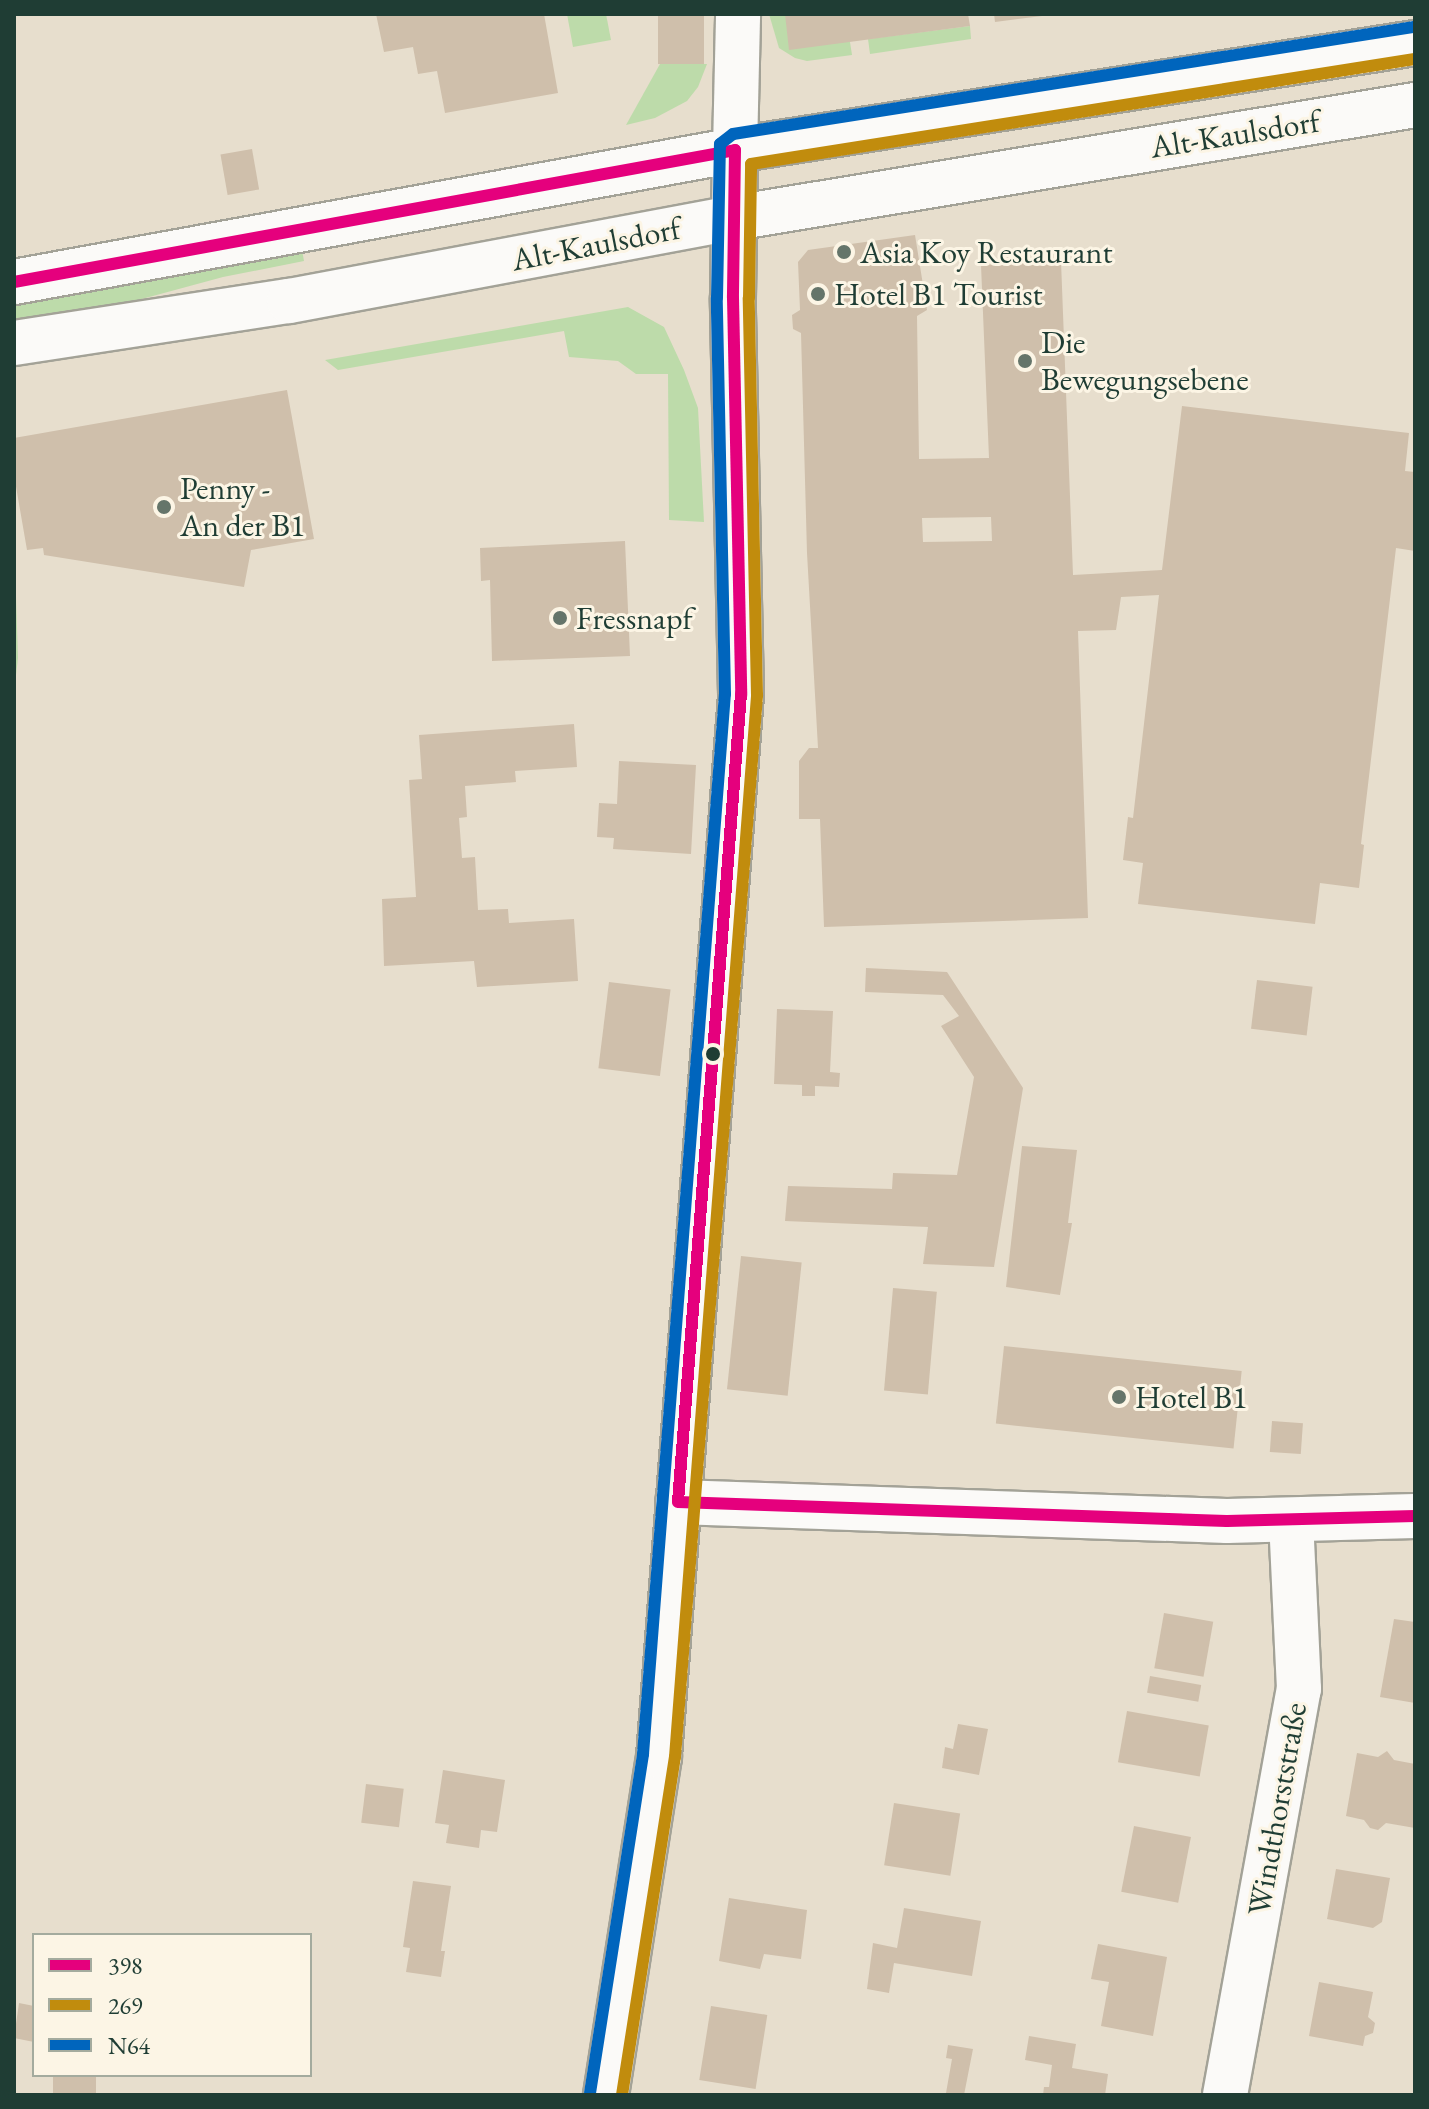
<!DOCTYPE html>
<meta charset="utf-8">
<style>
body{margin:0}
#map{position:relative;width:1429px;height:2109px;overflow:hidden;background:#e7decd;font-family:"EB Garamond",serif}
div>[style]{position:absolute}
.green>*{inset:0;background:#bddbaa}
.building>*{inset:0;background:#cfbfab;transform-origin:0 0}
.roads{filter:drop-shadow(2px 0 #a3a297) drop-shadow(-2px 0 #a3a297) drop-shadow(0 2px #a3a297) drop-shadow(0 -2px #a3a297)}
.minor>*{height:44px;margin:-22px;padding:0 22px;transform-origin:22px;border-radius:22px;background:#fbfaf8}
.major>*{height:44px;margin:-22px;padding:0 22px;transform-origin:22px;border-radius:22px;background:#fbfaf8}
.bus-1>*{height:12px;margin:-6px;padding:0 6px;transform-origin:6px;border-radius:6px;background:#e5007d}
.bus-2>*{height:12px;margin:-6px;padding:0 6px;transform-origin:6px;border-radius:6px;background:#c18c0d}
.bus-3>*{height:12px;margin:-6px;padding:0 6px;transform-origin:6px;border-radius:6px;background:#0065bd}
.dots>*{width:22px;height:22px;translate:-50% -50%;box-sizing:border-box;border:4px solid #fcf5e5;border-radius:50%}
span{translate:-50% -50%;white-space:nowrap;text-align:center;line-height:1.15;-webkit-text-stroke:6px #fcf5e5;paint-order:stroke}
.street-label{font-size:32px;color:#1f3d34}
.poi-label{font-size:32px;color:#1f3d34}
.left{translate:0 -50%;text-align:left}
.frame{position:absolute;inset:0;border:16px solid #1f3d34;pointer-events:none}
.legend{position:absolute;left:32px;top:1933px;width:280px;height:144px;box-sizing:border-box;background:#fcf5e5;border:2px solid #a4ab9e;margin:0;padding:10px 14px;list-style:none;font-size:24px;color:#1f3d34}
.legend li{display:flex;align-items:center;gap:16px;height:40px}
.legend b{width:40px;border:2px solid #a4ab9e}
</style>
<div id="map">
<div class="green">
<i style="clip-path:polygon(567px 14px,606px 14px,611px 40px,573px 47px)"></i>
<i style="clip-path:polygon(769px 14px,785px 14px,850px 42px,852px 55px,807px 61px,795px 58px,779px 48px)"></i>
<i style="clip-path:polygon(970px 26px,971px 39px,870px 54px,868px 39px)"></i>
<i style="clip-path:polygon(660px 64px,707px 64px,698px 87px,687px 101px,655px 118px,626px 125px)"></i>
<i style="clip-path:polygon(302px 250px,304px 261px,223px 277px,116px 306px,14px 322px,14px 302px)"></i>
<i style="clip-path:polygon(628px 307px,664px 327px,684px 370px,698px 408px,704px 522px,669px 520px,668px 374px,636px 374px,618px 361px,569px 357px,564px 331px,338px 370px,325px 360px)"></i>
<i style="clip-path:polygon(15px 566px,18px 658px,14px 692px,14px 567px)"></i>
</div>
<div class="building">
<i style="clip-path:polygon(376px 14px,544px 14px,558px 93px,445px 113px,437px 71px,418px 74px,413px 47px,384px 52px)"></i>
<i style="left:658px;top:14px;width:46px;height:50px"></i>
<i style="clip-path:polygon(785px 14px,968px 14px,970px 26px,789px 50px)"></i>
<i style="clip-path:polygon(994px 14px,1042px 14px,1042px 16px,995px 22px)"></i>
<i style="left:252px;top:149px;width:41px;height:32px;rotate:80deg"></i>
<i style="clip-path:polygon(evenodd,915px 235px,927px 310px,917px 316px,919px 459px,989px 458px,981px 265px,1061px 261px,1073px 575px,1162px 570px,1182px 406px,1409px 433px,1405px 471px,1415px 472px,1415px 551px,1396px 548px,1361px 844px,1364px 845px,1359px 888px,1320px 883px,1315px 924px,1138px 904px,1143px 863px,1123px 860px,1128px 817px,1133px 818px,1159px 595px,1121px 597px,1116px 630px,1078px 631px,1088px 918px,824px 927px,820px 819px,799px 819px,799px 761px,809px 748px,818px 748px,807px 553px,801px 333px,793px 329px,792px 315px,800px 310px,798px 262px,808px 250px,915px 235px,991px 517px,992px 541px,923px 542px,922px 518px,991px 517px)"></i>
<i style="clip-path:polygon(287px 390px,314px 539px,251px 550px,244px 587px,44px 555px,43px 548px,27px 550px,14px 475px,14px 438px)"></i>
<i style="clip-path:polygon(625px 541px,630px 656px,492px 661px,490px 580px,481px 581px,480px 548px)"></i>
<i style="clip-path:polygon(574px 724px,577px 767px,515px 771px,516px 782px,465px 786px,467px 817px,459px 818px,462px 858px,475px 857px,478px 910px,508px 909px,509px 923px,574px 919px,578px 981px,477px 987px,474px 961px,384px 966px,382px 899px,416px 897px,409px 780px,422px 779px,419px 735px)"></i>
<i style="clip-path:polygon(619px 761px,696px 765px,691px 854px,613px 849px,614px 838px,597px 837px,599px 803px,617px 804px)"></i>
<i style="clip-path:polygon(866px 968px,947px 972px,1023px 1088px,994px 1267px,923px 1264px,928px 1227px,785px 1221px,788px 1186px,892px 1189px,893px 1173px,957px 1175px,974px 1077px,941px 1026px,959px 1016px,943px 995px,865px 992px)"></i>
<i style="left:1257px;top:980px;width:56px;height:49px;rotate:7deg"></i>
<i style="left:609px;top:982px;width:62px;height:87px;rotate:7deg"></i>
<i style="clip-path:polygon(777px 1009px,833px 1011px,830px 1072px,840px 1073px,839px 1087px,815px 1086px,815px 1096px,802px 1096px,802px 1085px,774px 1084px)"></i>
<i style="clip-path:polygon(1022px 1146px,1077px 1150px,1068px 1223px,1072px 1223px,1060px 1295px,1006px 1287px)"></i>
<i style="left:741px;top:1256px;width:61px;height:134px;rotate:6deg"></i>
<i style="left:893px;top:1288px;width:44px;height:103px;rotate:5deg"></i>
<i style="left:1004px;top:1346px;width:239px;height:78px;rotate:6deg"></i>
<i style="left:1272px;top:1421px;width:31px;height:31px;rotate:4deg"></i>
<i style="left:1164px;top:1613px;width:50px;height:56px;rotate:10deg"></i>
<i style="clip-path:polygon(1394px 1619px,1415px 1622px,1415px 1703px,1380px 1697px)"></i>
<i style="left:1150px;top:1676px;width:52px;height:17px;rotate:10deg"></i>
<i style="left:1127px;top:1711px;width:83px;height:52px;rotate:10deg"></i>
<i style="clip-path:polygon(958px 1724px,988px 1729px,979px 1775px,942px 1768px,945px 1747px,953px 1749px)"></i>
<i style="clip-path:polygon(1387px 1751px,1394px 1760px,1415px 1764px,1415px 1828px,1386px 1823px,1378px 1830px,1370px 1828px,1364px 1820px,1346px 1816px,1357px 1753px,1378px 1757px)"></i>
<i style="clip-path:polygon(443px 1770px,505px 1780px,497px 1832px,481px 1830px,479px 1848px,446px 1843px,449px 1825px,435px 1823px)"></i>
<i style="left:366px;top:1784px;width:38px;height:39px;rotate:7deg"></i>
<i style="left:894px;top:1803px;width:67px;height:63px;rotate:9deg"></i>
<i style="left:1134px;top:1826px;width:58px;height:67px;rotate:11deg"></i>
<i style="clip-path:polygon(1336px 1869px,1390px 1878px,1382px 1922px,1373px 1928px,1327px 1919px)"></i>
<i style="clip-path:polygon(413px 1881px,451px 1886px,441px 1951px,445px 1951px,441px 1977px,406px 1972px,410px 1948px,403px 1947px)"></i>
<i style="clip-path:polygon(729px 1898px,807px 1910px,801px 1959px,764px 1954px,760px 1969px,719px 1961px)"></i>
<i style="clip-path:polygon(904px 1908px,981px 1921px,972px 1976px,894px 1963px,889px 1993px,867px 1989px,873px 1943px,897px 1948px)"></i>
<i style="clip-path:polygon(1098px 1944px,1167px 1957px,1153px 2036px,1101px 2026px,1109px 1982px,1091px 1979px)"></i>
<i style="clip-path:polygon(1319px 1982px,1373px 1992px,1368px 2017px,1375px 2023px,1373px 2033px,1365px 2036px,1363px 2046px,1309px 2036px)"></i>
<i style="clip-path:polygon(19px 2003px,34px 2006px,34px 2042px,14px 2038px)"></i>
<i style="left:711px;top:2006px;width:57px;height:75px;rotate:9deg"></i>
<i style="clip-path:polygon(1029px 2036px,1076px 2044px,1072px 2068px,1108px 2074px,1105px 2095px,1043px 2095px,1044px 2087px,1049px 2087px,1052px 2065px,1025px 2060px)"></i>
<i style="clip-path:polygon(948px 2045px,973px 2049px,964px 2095px,946px 2093px,952px 2059px,946px 2058px)"></i>
<i style="left:53px;top:2075px;width:43px;height:20px"></i>
</div>
<div class="roads">
<div class="minor">
<i style="left:735px;top:150px;width:136px;rotate:-88.7deg"></i>
<i style="left:678px;top:1502px;width:549px;rotate:1.98deg"></i>
<i style="left:1227px;top:1521px;width:188px;rotate:-1.5deg"></i>
<i style="left:1225px;top:2095px;width:413px;rotate:-79.7deg"></i>
<i style="left:1299px;top:1689px;width:169px;rotate:-92.7deg"></i>
</div>
<div class="major">
<i style="left:14px;top:282px;width:733px;rotate:-10.37deg"></i>
<i style="left:735px;top:150px;width:688px;rotate:-8.94deg"></i>
<i style="left:14px;top:343px;width:278px;rotate:-8.7deg"></i>
<i style="left:289px;top:301px;width:453px;rotate:-10.6deg"></i>
<i style="left:734px;top:218px;width:690px;rotate:-9.42deg"></i>
<i style="left:606px;top:2095px;width:343px;rotate:-81.1deg"></i>
<i style="left:659px;top:1756px;width:1065px;rotate:-85.58deg"></i>
<i style="left:741px;top:694px;width:396px;rotate:-91.2deg"></i>
<i style="left:733px;top:298px;width:148px;rotate:-89.2deg"></i>
</div>
</div>
<div class="bus-1">
<i style="left:14px;top:282px;width:733px;rotate:-10.37deg"></i>
<i style="left:735px;top:150px;width:148px;rotate:90.8deg"></i>
<i style="left:733px;top:298px;width:396px;rotate:88.8deg"></i>
<i style="left:741px;top:694px;width:810px;rotate:94.46deg"></i>
<i style="left:678px;top:1502px;width:549px;rotate:1.98deg"></i>
<i style="left:1227px;top:1521px;width:188px;rotate:-1.5deg"></i>
</div>
<div class="bus-2">
<i style="left:622px;top:2095px;width:342px;rotate:-81.1deg"></i>
<i style="left:675px;top:1757px;width:1065px;rotate:-85.58deg"></i>
<i style="left:757px;top:695px;width:397px;rotate:-91.2deg"></i>
<i style="left:749px;top:298px;width:134px;rotate:-89.1deg"></i>
<i style="left:751px;top:164px;width:672px;rotate:-8.99deg"></i>
</div>
<div class="bus-3">
<i style="left:590px;top:2093px;width:343px;rotate:-81.1deg"></i>
<i style="left:643px;top:1754px;width:1063px;rotate:-85.58deg"></i>
<i style="left:725px;top:694px;width:396px;rotate:-91.2deg"></i>
<i style="left:717px;top:298px;width:154px;rotate:-88.9deg"></i>
<i style="left:720px;top:144px;width:16px;rotate:-38deg"></i>
<i style="left:733px;top:134px;width:688px;rotate:-8.94deg"></i>
</div>
<div class="dots">
<i style="left:844px;top:252px;background:#65756a"></i>
<i style="left:818px;top:294px;background:#65756a"></i>
<i style="left:1025px;top:361px;background:#65756a"></i>
<i style="left:164px;top:507px;background:#65756a"></i>
<i style="left:560px;top:618px;background:#65756a"></i>
<i style="left:713px;top:1054px;background:#1f3d34"></i>
<i style="left:1119px;top:1397px;background:#65756a"></i>
</div>
<div class="street-label">
<span style="left:1235px;top:134px;rotate:-9deg">Alt-Kaulsdorf</span>
<span style="left:596px;top:244px;rotate:-11deg">Alt-Kaulsdorf</span>
<span style="left:1277px;top:1809px;rotate:-80deg">Windthorststraße</span>
</div>
<div class="poi-label">
<span class="left" style="left:860px;top:252px">Asia Koy Restaurant</span>
<span class="left" style="left:834px;top:294px">Hotel B1 Tourist</span>
<span class="left" style="left:1041px;top:361px">Die<br>Bewegungsebene</span>
<span class="left" style="left:180px;top:507px">Penny -<br>An der B1</span>
<span class="left" style="left:576px;top:618px">Fressnapf</span>
<span class="left" style="left:1135px;top:1397px">Hotel B1</span>
</div>
<div class="frame"></div>
<ul class="legend">
<li><b style="height:10px;background:#e5007d"></b>398</li>
<li><b style="height:10px;background:#c18c0d"></b>269</li>
<li><b style="height:10px;background:#0065bd"></b>N64</li>
</ul>
</div>
